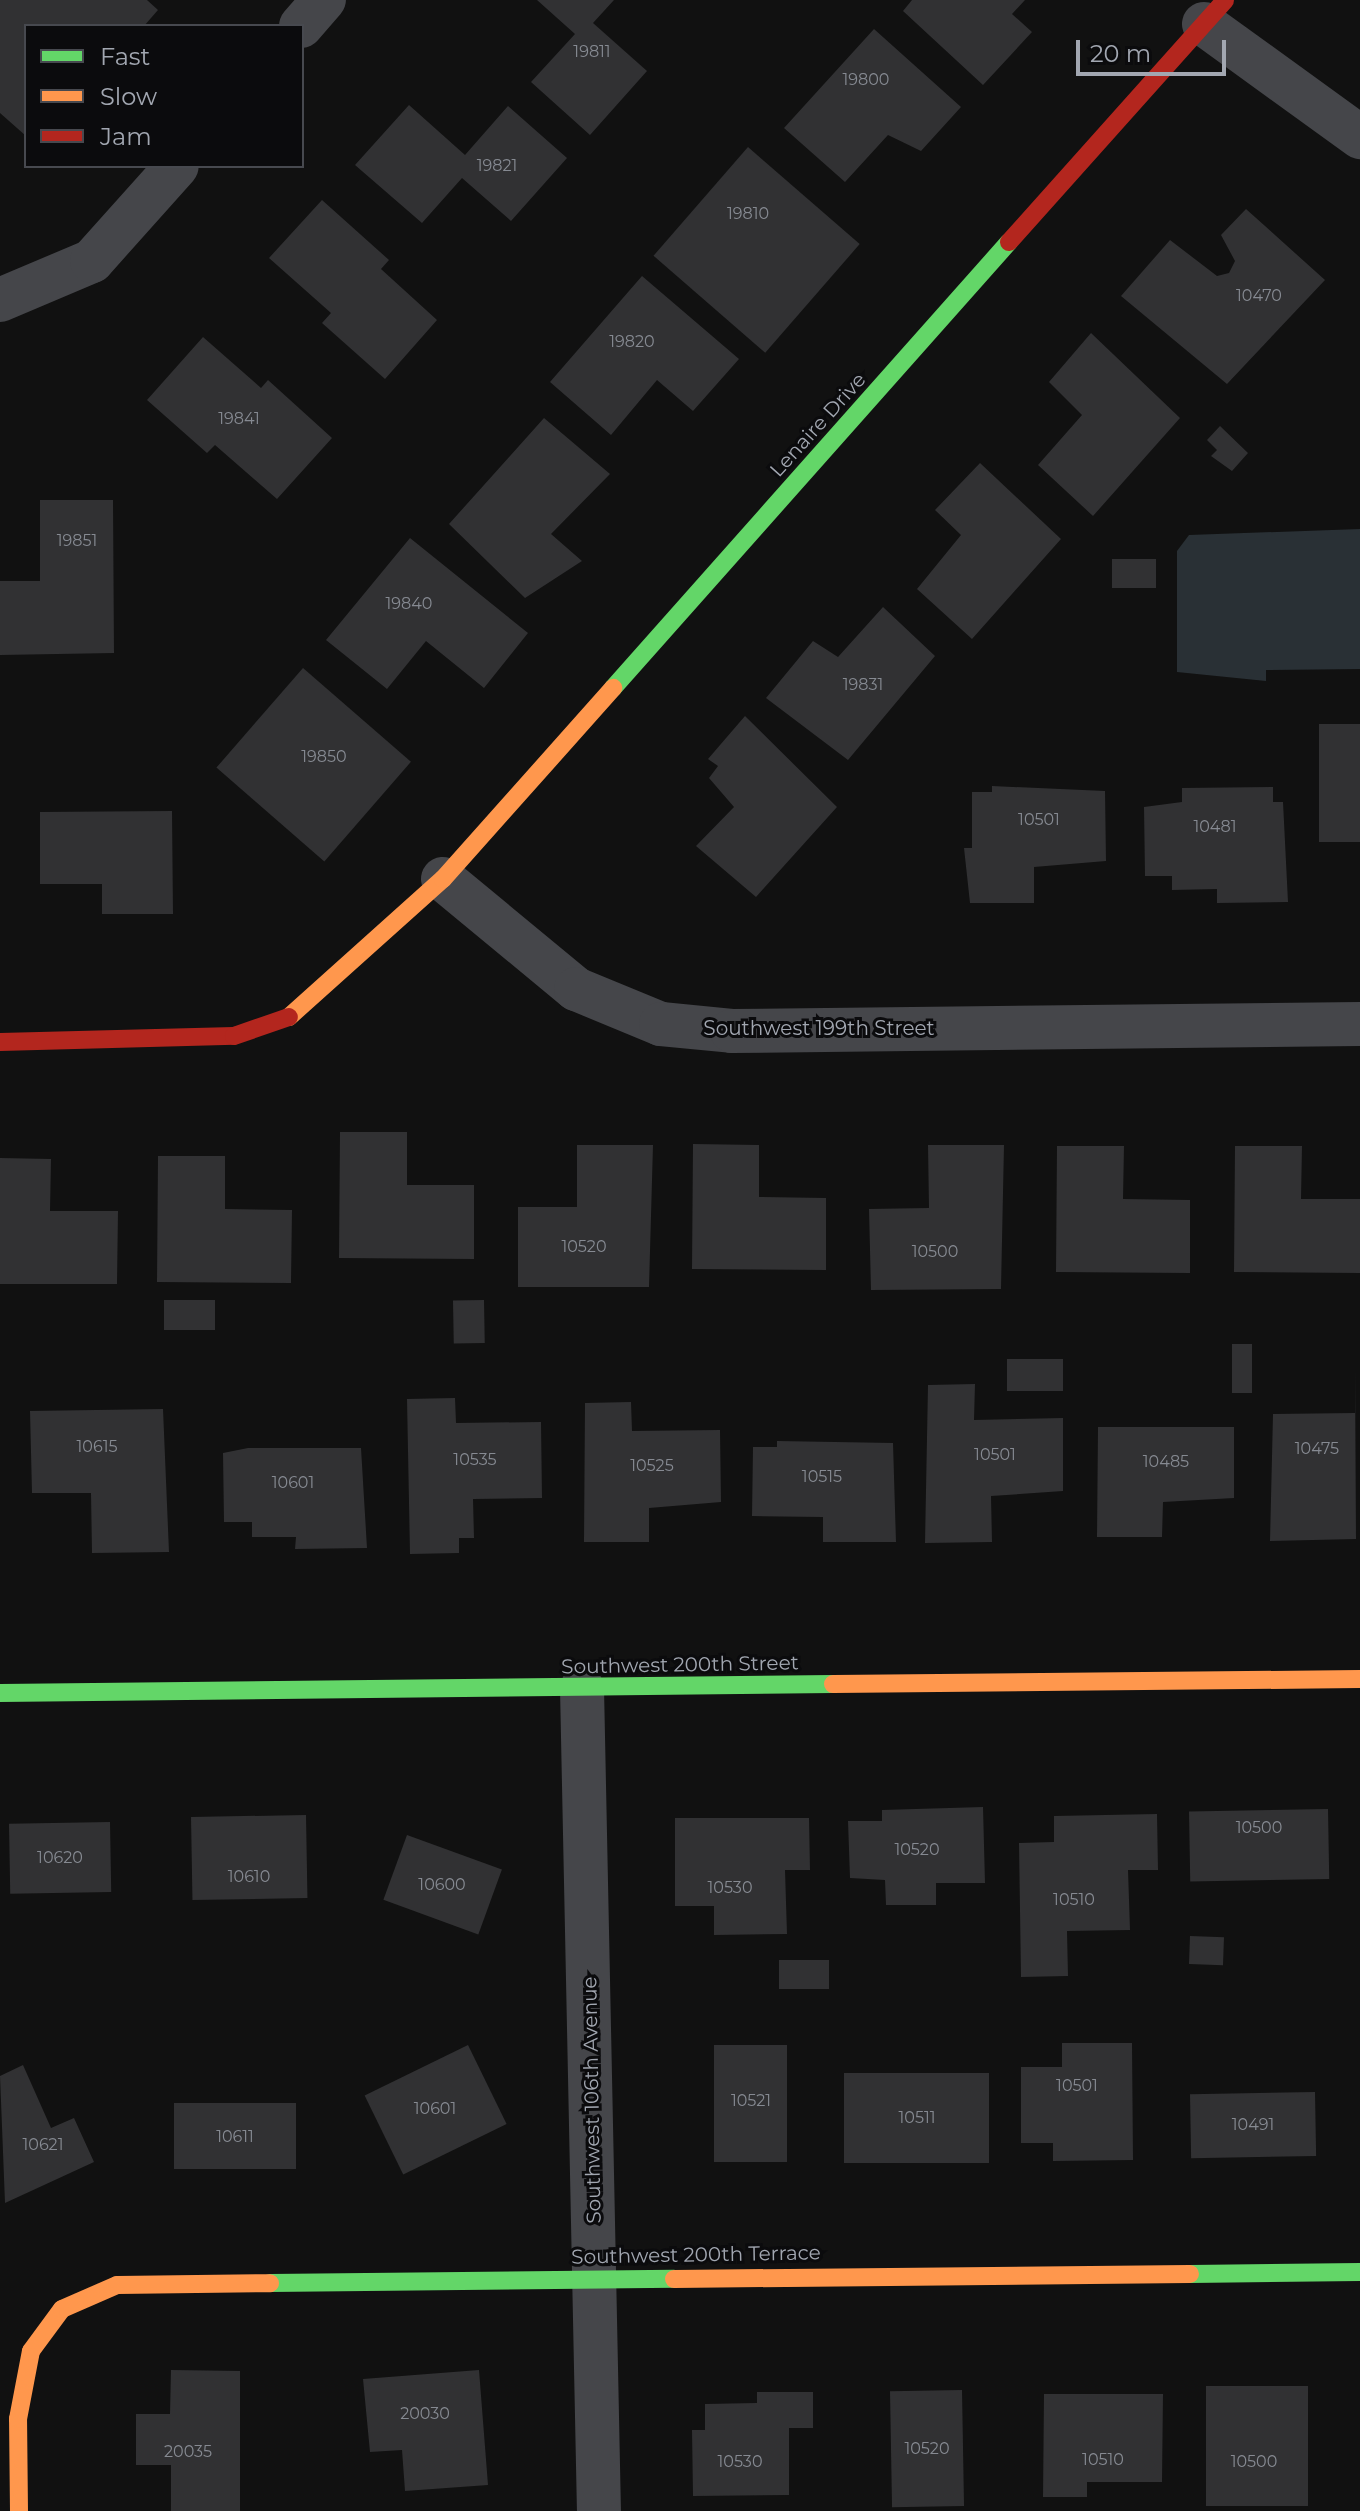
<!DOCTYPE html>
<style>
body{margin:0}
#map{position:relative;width:1360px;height:2511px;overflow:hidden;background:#111;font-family:Montserrat,sans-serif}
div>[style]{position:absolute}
.water>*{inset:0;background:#293035}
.building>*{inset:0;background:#313133;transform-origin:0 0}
.street>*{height:44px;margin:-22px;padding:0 22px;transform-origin:22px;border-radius:22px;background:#45464a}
.fast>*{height:18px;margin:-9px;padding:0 9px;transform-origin:9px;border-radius:9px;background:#63d668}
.slow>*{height:18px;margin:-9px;padding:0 9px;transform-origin:9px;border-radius:9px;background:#ff974d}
.jam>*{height:18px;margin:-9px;padding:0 9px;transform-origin:9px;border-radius:9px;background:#b3261e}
span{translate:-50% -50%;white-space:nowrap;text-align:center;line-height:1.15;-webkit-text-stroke:6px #0b0b0d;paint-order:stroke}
.number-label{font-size:16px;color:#868a92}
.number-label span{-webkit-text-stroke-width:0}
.street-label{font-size:20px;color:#a2a7b1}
.legend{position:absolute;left:24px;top:24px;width:280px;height:144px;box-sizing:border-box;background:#0b0b0d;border:2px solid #47494f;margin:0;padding:10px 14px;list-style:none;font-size:24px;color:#a2a7b1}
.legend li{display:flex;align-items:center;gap:16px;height:40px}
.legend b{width:40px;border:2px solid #47494f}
.scale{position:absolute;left:1076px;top:40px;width:150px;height:36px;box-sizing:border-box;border:4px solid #a2a7b1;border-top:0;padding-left:10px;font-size:24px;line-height:28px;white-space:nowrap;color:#a2a7b1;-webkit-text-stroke:6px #0b0b0d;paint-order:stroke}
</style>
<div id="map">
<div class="water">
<i style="clip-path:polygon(1360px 529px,1360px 669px,1266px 670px,1266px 681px,1177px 672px,1177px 551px,1189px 535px)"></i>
</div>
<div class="building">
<i style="clip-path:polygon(0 0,147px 0,158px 10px,144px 26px,26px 26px,26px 136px,0 113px)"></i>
<i style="clip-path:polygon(537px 0,614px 0,593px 23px,647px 71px,590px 135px,531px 82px,575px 34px)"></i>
<i style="clip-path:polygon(912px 0,1025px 0,1012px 14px,1032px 32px,983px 85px,903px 11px)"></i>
<i style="clip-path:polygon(874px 29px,961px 107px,921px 151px,888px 135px,845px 182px,784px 128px)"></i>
<i style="clip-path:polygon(409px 105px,465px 155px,508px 106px,567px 158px,511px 221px,462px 178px,422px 223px,355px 165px)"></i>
<i style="left:748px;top:147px;width:148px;height:144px;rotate:41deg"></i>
<i style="clip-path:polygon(322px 200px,389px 260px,381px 269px,437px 320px,385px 379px,322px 323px,331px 313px,269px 258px)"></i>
<i style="clip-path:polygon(1246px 209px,1325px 280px,1227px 384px,1121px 296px,1170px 240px,1217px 276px,1229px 273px,1235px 261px,1221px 235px)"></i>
<i style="clip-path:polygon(642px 276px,739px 359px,693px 411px,657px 380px,611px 435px,550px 382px)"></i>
<i style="clip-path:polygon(1091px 333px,1180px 418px,1093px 516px,1038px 465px,1082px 415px,1049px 382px)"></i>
<i style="clip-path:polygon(203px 337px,261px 388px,268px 380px,332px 438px,277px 499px,215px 445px,207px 453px,147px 400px)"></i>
<i style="clip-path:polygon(544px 418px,610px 474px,551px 534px,582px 561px,525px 598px,449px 524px)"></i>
<i style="clip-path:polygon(1220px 426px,1248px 453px,1232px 471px,1211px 456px,1217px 450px,1207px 440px)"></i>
<i style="clip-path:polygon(980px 463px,1061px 539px,972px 639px,917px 589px,961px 535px,935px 510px)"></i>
<i style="clip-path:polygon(40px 500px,113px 500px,114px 653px,0 655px,0 581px,40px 581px)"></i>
<i style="clip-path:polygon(410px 538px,528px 633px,484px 688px,426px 641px,387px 689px,326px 640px)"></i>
<i style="left:1112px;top:559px;width:44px;height:29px"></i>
<i style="clip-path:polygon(883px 607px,935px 656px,848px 760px,766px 698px,813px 641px,838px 657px)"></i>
<i style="left:303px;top:668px;width:143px;height:132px;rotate:41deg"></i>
<i style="clip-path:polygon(745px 716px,837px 807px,756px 897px,696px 846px,734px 807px,709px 778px,718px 766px,708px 759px)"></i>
<i style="left:1360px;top:724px;width:118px;height:41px;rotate:90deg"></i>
<i style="clip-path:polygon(992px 786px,1105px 791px,1106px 861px,1034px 867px,1034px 903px,970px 903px,964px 848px,972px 848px,972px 792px,992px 792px)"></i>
<i style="clip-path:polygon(1273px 787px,1273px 802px,1283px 802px,1288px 902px,1217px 903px,1217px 889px,1172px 890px,1172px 876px,1145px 876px,1144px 807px,1182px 802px,1182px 788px)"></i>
<i style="clip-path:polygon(172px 811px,173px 914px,102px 914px,102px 884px,40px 884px,40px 812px)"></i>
<i style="clip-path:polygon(340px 1132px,407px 1132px,407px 1185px,474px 1185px,474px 1259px,339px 1258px)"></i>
<i style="clip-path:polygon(693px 1144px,759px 1145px,759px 1197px,826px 1198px,826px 1270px,692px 1269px)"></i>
<i style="clip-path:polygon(577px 1145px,653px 1145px,649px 1287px,518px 1287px,518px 1207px,577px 1207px)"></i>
<i style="clip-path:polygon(928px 1145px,1004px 1145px,1001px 1289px,871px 1290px,869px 1209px,929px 1208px)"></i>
<i style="clip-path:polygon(1057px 1146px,1124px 1146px,1123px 1199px,1190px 1200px,1190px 1273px,1056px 1272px)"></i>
<i style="clip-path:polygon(1235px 1146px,1302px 1146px,1301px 1199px,1360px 1199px,1360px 1273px,1234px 1272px)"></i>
<i style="clip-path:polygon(158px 1156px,225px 1156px,225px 1209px,292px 1210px,291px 1283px,157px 1282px)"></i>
<i style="clip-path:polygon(0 1158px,51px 1159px,50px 1211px,118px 1211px,117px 1284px,0 1284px)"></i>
<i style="left:164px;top:1300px;width:51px;height:30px"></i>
<i style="left:484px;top:1300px;width:43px;height:31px;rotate:89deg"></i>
<i style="left:1232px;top:1344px;width:20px;height:49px"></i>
<i style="left:1007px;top:1359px;width:56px;height:32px"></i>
<i style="clip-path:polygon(1355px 1366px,1356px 1539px,1270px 1541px,1273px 1414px,1355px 1413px)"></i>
<i style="clip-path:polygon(975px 1384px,974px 1420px,1063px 1418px,1063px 1491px,991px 1496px,992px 1542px,925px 1543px,928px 1385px)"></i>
<i style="clip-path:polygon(455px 1398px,456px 1423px,541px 1422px,542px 1498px,473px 1499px,474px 1538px,459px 1538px,459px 1553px,410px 1554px,407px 1399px)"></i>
<i style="clip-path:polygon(631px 1402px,632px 1431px,720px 1430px,721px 1502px,649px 1508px,649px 1542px,584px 1542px,585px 1403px)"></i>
<i style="clip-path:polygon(163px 1409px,169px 1552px,92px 1553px,91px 1493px,32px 1493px,30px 1411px)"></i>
<i style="clip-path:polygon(1098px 1427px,1234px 1427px,1234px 1498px,1163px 1502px,1162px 1537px,1097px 1537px)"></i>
<i style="clip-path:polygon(777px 1441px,893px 1443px,896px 1542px,823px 1542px,823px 1517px,752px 1516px,753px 1447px,777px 1447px)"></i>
<i style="clip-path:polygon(248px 1448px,361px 1448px,367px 1548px,295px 1549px,296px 1537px,252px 1537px,252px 1522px,224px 1522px,223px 1453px)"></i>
<i style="clip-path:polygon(983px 1807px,985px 1883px,936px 1883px,936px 1905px,886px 1905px,885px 1880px,850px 1878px,848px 1821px,882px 1821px,882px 1810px)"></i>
<i style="left:1328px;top:1809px;width:70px;height:139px;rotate:89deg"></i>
<i style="clip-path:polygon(1157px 1814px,1158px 1870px,1128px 1870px,1130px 1930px,1067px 1931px,1068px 1976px,1021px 1977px,1019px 1843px,1054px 1842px,1054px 1816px)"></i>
<i style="left:306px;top:1815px;width:83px;height:115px;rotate:89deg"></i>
<i style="clip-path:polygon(675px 1818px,809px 1818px,810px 1870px,785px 1870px,787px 1934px,714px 1935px,714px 1906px,675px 1906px)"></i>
<i style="left:110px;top:1822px;width:70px;height:101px;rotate:89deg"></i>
<i style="left:407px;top:1835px;width:101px;height:69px;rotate:20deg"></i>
<i style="left:1190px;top:1936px;width:34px;height:28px;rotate:2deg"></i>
<i style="left:779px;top:1960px;width:50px;height:29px"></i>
<i style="clip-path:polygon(1062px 2043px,1132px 2043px,1133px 2160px,1053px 2161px,1053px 2143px,1021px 2143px,1021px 2067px,1062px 2067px)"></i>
<i style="left:468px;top:2045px;width:88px;height:115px;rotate:64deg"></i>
<i style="left:787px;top:2045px;width:117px;height:73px;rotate:90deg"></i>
<i style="clip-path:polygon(23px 2065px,51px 2128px,74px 2118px,94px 2162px,5px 2203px,0 2076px)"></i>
<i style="left:989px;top:2073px;width:90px;height:145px;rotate:90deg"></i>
<i style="left:1315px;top:2092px;width:64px;height:125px;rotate:89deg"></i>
<i style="left:296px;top:2103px;width:66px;height:122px;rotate:90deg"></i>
<i style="clip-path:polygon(171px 2370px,240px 2371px,240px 2511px,171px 2511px,171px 2465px,136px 2465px,136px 2414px,170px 2414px)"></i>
<i style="clip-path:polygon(479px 2370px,488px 2485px,405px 2491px,402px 2450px,370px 2452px,363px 2379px)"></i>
<i style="left:1206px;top:2386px;width:102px;height:120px"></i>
<i style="left:962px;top:2390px;width:116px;height:72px;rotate:89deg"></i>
<i style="clip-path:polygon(757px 2392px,813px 2392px,813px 2428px,789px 2428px,789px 2495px,693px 2496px,692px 2430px,705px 2430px,705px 2404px,757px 2403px)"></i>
<i style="clip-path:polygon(1044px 2394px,1163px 2394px,1162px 2482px,1087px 2482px,1087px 2497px,1043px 2497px)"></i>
</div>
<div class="street">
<i style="left:1204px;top:24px;width:193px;rotate:35.9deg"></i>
<i style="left:301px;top:26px;width:35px;rotate:-49deg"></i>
<i style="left:0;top:300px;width:100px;rotate:-23deg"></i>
<i style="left:92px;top:261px;width:127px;rotate:-48.2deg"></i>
<i style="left:443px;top:879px;width:173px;rotate:39.6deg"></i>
<i style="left:576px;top:989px;width:92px;rotate:22.4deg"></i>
<i style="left:661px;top:1024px;width:71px;rotate:5.6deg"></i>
<i style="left:732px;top:1031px;width:628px;rotate:-0.64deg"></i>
<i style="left:582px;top:1688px;width:823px;rotate:88.82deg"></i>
</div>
<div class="fast">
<i style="left:613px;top:688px;width:596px;rotate:-48.4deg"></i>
<i style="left:0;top:1693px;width:833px;rotate:-0.62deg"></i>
<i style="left:1190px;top:2274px;width:170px;rotate:-0.7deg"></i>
<i style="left:270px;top:2283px;width:404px;rotate:-0.6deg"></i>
</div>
<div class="slow">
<i style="left:289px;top:1017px;width:207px;rotate:-41.9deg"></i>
<i style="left:443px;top:879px;width:256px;rotate:-48.3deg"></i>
<i style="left:833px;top:1684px;width:527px;rotate:-0.54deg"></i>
<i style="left:674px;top:2279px;width:516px;rotate:-0.56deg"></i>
<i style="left:19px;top:2511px;width:92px;rotate:-90.6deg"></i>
<i style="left:18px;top:2419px;width:69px;rotate:-79.2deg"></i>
<i style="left:31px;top:2351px;width:52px;rotate:-53.6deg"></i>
<i style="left:62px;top:2309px;width:60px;rotate:-23.6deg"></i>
<i style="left:117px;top:2285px;width:153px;rotate:-0.7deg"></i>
</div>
<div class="jam">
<i style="left:1009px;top:242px;width:324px;rotate:-48.2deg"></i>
<i style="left:0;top:1042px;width:234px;rotate:-1.5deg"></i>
<i style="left:234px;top:1036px;width:58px;rotate:-19.1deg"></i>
</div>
<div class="number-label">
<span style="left:592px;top:52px">19811</span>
<span style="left:866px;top:80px">19800</span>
<span style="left:497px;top:166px">19821</span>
<span style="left:748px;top:214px">19810</span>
<span style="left:1259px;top:296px">10470</span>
<span style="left:632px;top:342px">19820</span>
<span style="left:239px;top:419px">19841</span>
<span style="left:77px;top:541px">19851</span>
<span style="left:409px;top:604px">19840</span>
<span style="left:863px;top:685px">19831</span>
<span style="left:324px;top:757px">19850</span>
<span style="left:1039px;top:820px">10501</span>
<span style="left:1215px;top:827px">10481</span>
<span style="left:584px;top:1247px">10520</span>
<span style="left:935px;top:1252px">10500</span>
<span style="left:97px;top:1447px">10615</span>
<span style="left:1317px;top:1449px">10475</span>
<span style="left:995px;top:1455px">10501</span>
<span style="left:475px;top:1460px">10535</span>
<span style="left:1166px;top:1462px">10485</span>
<span style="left:652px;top:1466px">10525</span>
<span style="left:822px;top:1477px">10515</span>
<span style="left:293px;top:1483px">10601</span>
<span style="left:1259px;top:1828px">10500</span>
<span style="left:917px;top:1850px">10520</span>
<span style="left:60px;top:1858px">10620</span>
<span style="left:249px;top:1877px">10610</span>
<span style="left:442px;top:1885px">10600</span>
<span style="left:730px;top:1888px">10530</span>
<span style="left:1074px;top:1900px">10510</span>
<span style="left:1077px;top:2086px">10501</span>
<span style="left:751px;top:2101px">10521</span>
<span style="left:435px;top:2109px">10601</span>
<span style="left:917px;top:2118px">10511</span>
<span style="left:1253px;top:2125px">10491</span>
<span style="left:235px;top:2137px">10611</span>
<span style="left:43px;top:2145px">10621</span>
<span style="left:425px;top:2414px">20030</span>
<span style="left:927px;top:2449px">10520</span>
<span style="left:188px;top:2452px">20035</span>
<span style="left:1103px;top:2460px">10510</span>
<span style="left:740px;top:2462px">10530</span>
<span style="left:1254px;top:2462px">10500</span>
</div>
<div class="street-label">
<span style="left:818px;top:425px;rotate:-48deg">Lenaire Drive</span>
<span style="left:819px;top:1028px">Southwest 199th Street</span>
<span style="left:680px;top:1665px;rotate:-1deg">Southwest 200th Street</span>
<span style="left:592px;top:2100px;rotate:-91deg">Southwest 106th Avenue</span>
<span style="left:696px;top:2255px;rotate:-1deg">Southwest 200th Terrace</span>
</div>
<ul class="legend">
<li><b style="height:10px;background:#63d668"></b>Fast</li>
<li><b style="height:10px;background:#ff974d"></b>Slow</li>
<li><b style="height:10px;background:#b3261e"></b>Jam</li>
</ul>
<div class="scale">20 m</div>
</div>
